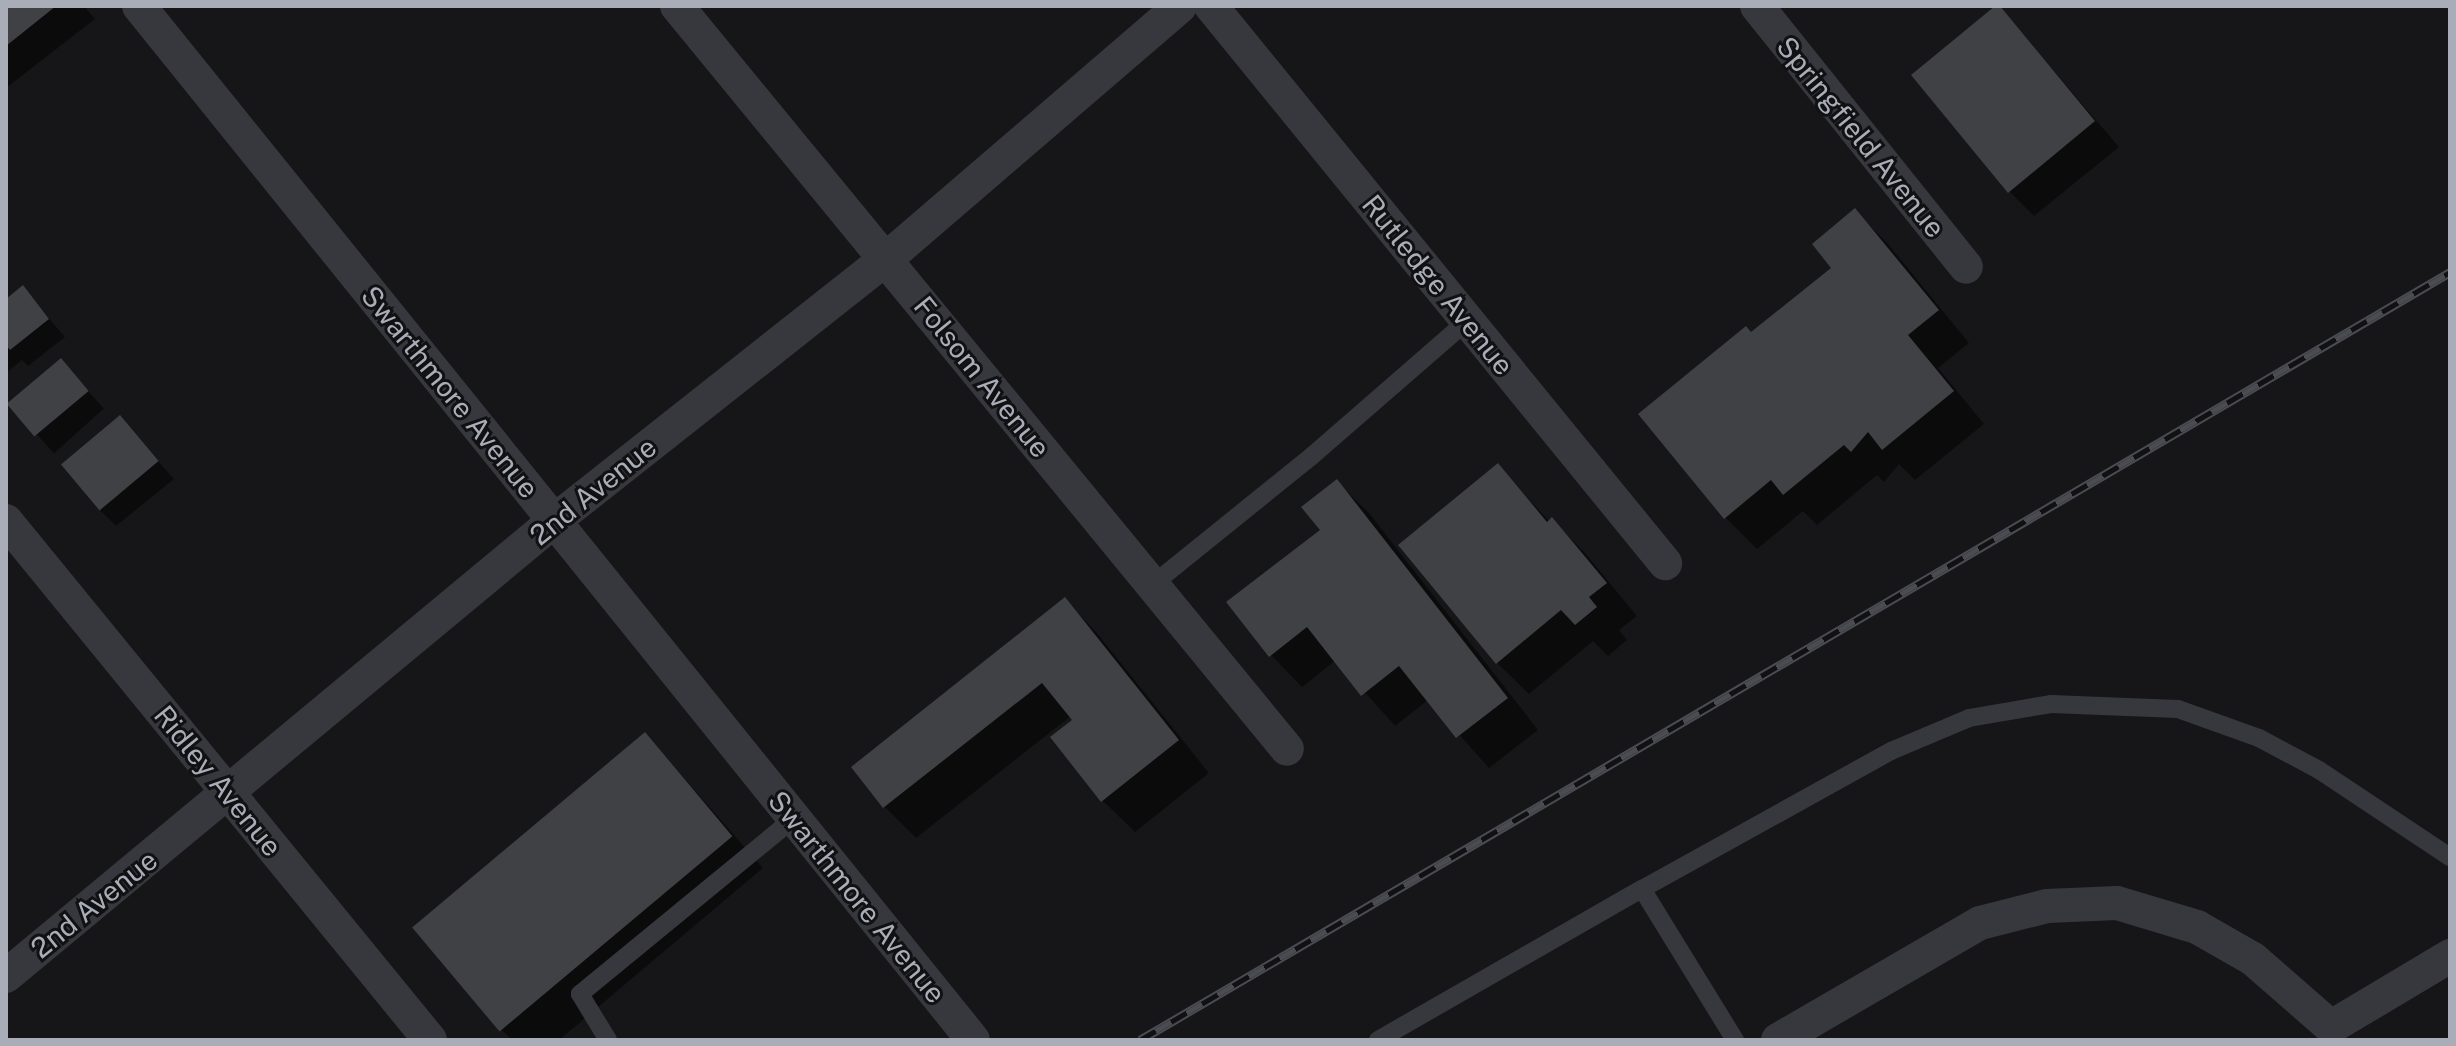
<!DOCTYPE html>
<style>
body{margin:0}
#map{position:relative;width:2456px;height:1046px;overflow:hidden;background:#161618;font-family:"Public Sans",sans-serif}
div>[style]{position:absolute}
.shadow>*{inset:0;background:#0007;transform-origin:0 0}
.building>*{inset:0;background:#404145;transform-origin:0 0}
.lane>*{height:18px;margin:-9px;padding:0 9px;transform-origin:9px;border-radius:9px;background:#37383d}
.street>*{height:34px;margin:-17px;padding:0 17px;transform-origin:17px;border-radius:17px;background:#37383d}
.rail>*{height:9px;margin-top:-4.5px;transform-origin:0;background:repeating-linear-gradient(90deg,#111113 0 18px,#4a4c52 0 36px);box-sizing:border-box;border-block:2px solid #4a4c52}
span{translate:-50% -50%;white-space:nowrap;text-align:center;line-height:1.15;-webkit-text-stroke:6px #111113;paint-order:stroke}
.street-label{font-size:28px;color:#a8adb8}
.frame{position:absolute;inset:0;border:8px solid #a8adb8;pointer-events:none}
</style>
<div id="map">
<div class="shadow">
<i style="clip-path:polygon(6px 6px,84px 6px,95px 19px,6px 88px)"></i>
<i style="clip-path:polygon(1998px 6px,2119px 147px,2034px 216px,2009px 191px)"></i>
<i style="clip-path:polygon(1855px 211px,1887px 243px,1969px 343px,1938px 368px,1984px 424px,1915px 480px,1899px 464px,1884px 482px,1877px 475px,1817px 525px,1803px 511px,1757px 549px,1725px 517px,1751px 335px,1834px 268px)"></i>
<i style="clip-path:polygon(23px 288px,65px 337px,28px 366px,22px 360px,6px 373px,6px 300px)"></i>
<i style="left:61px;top:361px;width:64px;height:67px;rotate:48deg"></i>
<i style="clip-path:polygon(120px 418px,174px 479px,116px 526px,99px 509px)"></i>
<i style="clip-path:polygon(1498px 466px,1550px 522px,1552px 520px,1584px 552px,1637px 616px,1619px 630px,1627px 640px,1608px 656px,1593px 641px,1529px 694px,1497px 663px)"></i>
<i style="clip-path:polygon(1337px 482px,1369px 513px,1538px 730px,1489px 768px,1428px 700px,1395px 726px,1336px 660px,1302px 687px,1271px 655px,1322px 530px)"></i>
<i style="clip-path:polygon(1065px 600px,1096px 632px,1209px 773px,1135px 832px,1103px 801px,1052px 738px,1075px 720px,1071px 716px,916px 838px,885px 807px)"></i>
<i style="clip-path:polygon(645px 734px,763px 868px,559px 1040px,512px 1040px,502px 1030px)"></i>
</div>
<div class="building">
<i style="clip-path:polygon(6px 6px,56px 6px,6px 46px)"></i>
<i style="clip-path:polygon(1995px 6px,2000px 6px,2095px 121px,2008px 193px,1911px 75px)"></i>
<i style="clip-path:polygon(1855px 208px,1939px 310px,1908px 335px,1954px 391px,1882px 450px,1868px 432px,1851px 452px,1844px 445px,1783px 495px,1771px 480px,1724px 519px,1638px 414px,1746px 326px,1751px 332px,1831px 268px,1812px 244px)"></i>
<i style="clip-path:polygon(23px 285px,49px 319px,10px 350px,6px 345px,6px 299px)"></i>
<i style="left:61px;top:358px;width:43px;height:71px;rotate:50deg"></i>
<i style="left:120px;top:415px;width:60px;height:77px;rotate:50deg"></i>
<i style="clip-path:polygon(1498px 463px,1547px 522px,1552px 517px,1607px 583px,1589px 597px,1597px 607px,1575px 625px,1561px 610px,1496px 664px,1398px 545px)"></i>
<i style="clip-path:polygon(1337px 479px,1508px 698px,1456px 738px,1399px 666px,1361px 696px,1307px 627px,1269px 657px,1226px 602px,1320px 530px,1301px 507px)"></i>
<i style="clip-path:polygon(1065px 597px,1179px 740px,1101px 802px,1050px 737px,1072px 720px,1042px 683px,883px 808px,851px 767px)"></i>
<i style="left:645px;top:732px;width:136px;height:304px;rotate:50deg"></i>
</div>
<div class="lane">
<i style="left:1152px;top:585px;width:207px;rotate:-38.9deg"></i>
<i style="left:1313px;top:455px;width:204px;rotate:-41deg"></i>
<i style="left:608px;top:1040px;width:54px;rotate:-121.3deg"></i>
<i style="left:580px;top:994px;width:277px;rotate:-39.4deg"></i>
<i style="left:1378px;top:1040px;width:304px;rotate:-29.8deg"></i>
<i style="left:1735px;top:1040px;width:177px;rotate:-121.6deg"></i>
<i style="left:1642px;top:889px;width:285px;rotate:-29deg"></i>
<i style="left:1891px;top:751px;width:85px;rotate:-22.9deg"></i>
<i style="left:1969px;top:718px;width:83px;rotate:-9.7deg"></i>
<i style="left:2051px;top:704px;width:127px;rotate:2.3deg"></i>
<i style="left:2178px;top:709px;width:86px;rotate:19.7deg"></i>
<i style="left:2259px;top:738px;width:68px;rotate:28.1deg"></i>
<i style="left:2319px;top:770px;width:157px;rotate:33.6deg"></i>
</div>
<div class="street">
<i style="left:139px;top:6px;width:1328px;rotate:51.11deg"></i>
<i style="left:677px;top:6px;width:961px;rotate:50.61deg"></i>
<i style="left:1211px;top:6px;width:719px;rotate:50.82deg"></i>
<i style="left:1757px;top:6px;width:334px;rotate:51.3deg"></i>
<i style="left:6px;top:521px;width:670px;rotate:50.75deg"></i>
<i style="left:6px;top:976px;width:712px;rotate:-39.7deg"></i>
<i style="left:554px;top:521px;width:422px;rotate:-38.3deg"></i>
<i style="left:885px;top:260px;width:389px;rotate:-40.7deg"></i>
<i style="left:2331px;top:1027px;width:139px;rotate:-30.8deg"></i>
<i style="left:1778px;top:1040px;width:233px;rotate:-30.1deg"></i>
<i style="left:1980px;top:923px;width:69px;rotate:-14.2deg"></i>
<i style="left:2047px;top:906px;width:70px;rotate:-2.5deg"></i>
<i style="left:2117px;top:903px;width:84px;rotate:16.7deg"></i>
<i style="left:2197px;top:927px;width:64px;rotate:29.7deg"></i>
<i style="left:2253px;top:959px;width:103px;rotate:41.1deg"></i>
</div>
<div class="rail">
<i style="left:1140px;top:1040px;width:1519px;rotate:-30.38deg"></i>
</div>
<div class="street-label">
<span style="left:1861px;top:137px;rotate:51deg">Springfield Avenue</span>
<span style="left:1438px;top:285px;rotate:51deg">Rutledge Avenue</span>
<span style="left:982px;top:377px;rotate:51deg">Folsom Avenue</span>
<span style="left:450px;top:392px;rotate:51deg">Swarthmore Avenue</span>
<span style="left:593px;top:491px;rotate:-39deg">2nd Avenue</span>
<span style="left:218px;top:781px;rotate:51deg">Ridley Avenue</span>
<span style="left:857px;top:897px;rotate:51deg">Swarthmore Avenue</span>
<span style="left:94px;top:904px;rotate:-39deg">2nd Avenue</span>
</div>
<div class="frame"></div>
</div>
